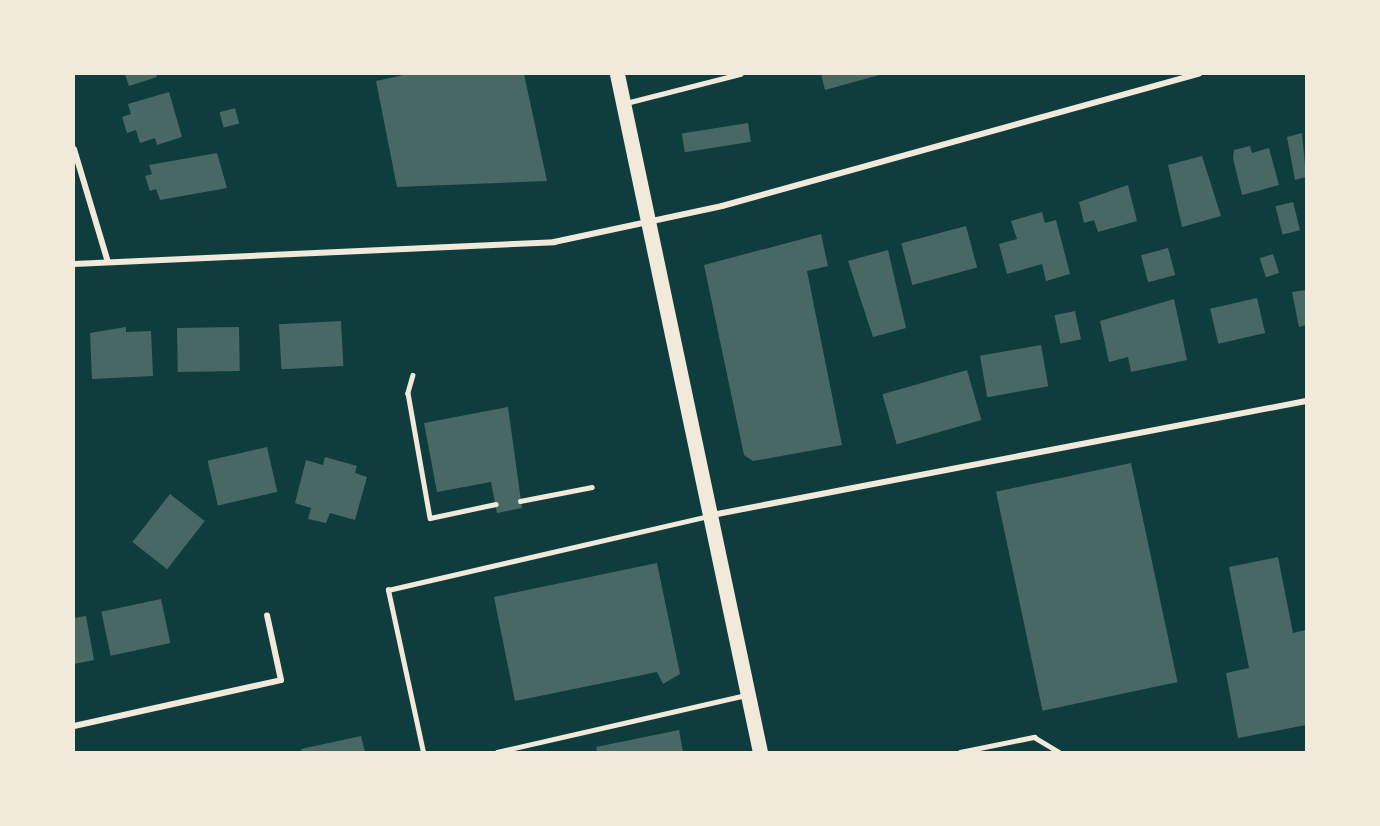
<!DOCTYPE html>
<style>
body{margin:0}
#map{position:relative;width:1380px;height:826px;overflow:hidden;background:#0f3d3e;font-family:"Titillium Web",sans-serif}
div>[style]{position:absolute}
.building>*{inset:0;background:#486865;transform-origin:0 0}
.service>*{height:4.5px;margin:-2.25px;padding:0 2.25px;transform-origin:2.25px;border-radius:2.25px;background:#f1e9da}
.minor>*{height:6px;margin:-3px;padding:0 3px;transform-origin:3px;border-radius:3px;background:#f1e9da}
.primary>*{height:15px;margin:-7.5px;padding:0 7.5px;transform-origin:7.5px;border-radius:7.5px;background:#f1e9da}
span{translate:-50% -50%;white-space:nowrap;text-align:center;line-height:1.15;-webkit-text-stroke:4.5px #f1e9da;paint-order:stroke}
.frame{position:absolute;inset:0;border:75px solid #f1e9da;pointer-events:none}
</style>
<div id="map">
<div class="building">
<i style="clip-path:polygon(125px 74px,156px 74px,157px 77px,129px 86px)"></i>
<i style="clip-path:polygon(408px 74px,524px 74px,547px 181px,397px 187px,376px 81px)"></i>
<i style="clip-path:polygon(821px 74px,883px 74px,825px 90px)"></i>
<i style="clip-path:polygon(169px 92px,182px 137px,157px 145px,155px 138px,140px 143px,136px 130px,127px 133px,122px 117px,131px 114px,128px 104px)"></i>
<i style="left:235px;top:108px;width:16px;height:16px;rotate:75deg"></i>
<i style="left:748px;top:123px;width:19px;height:67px;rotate:81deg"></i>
<i style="clip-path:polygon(1302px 133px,1306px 177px,1295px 180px,1287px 137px)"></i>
<i style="clip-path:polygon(1250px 146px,1252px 153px,1269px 148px,1279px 185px,1242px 195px,1233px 158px,1234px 150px)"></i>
<i style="clip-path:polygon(217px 153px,227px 188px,160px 200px,156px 189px,150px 191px,145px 176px,152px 174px,149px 165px)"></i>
<i style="clip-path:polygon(1202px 156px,1221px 216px,1182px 227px,1168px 165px)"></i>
<i style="clip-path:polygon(1128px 185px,1137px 221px,1098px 232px,1094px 220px,1084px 223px,1079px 202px)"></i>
<i style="left:1293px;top:202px;width:29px;height:18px;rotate:76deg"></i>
<i style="clip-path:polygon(1042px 212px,1045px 223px,1056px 220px,1070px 274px,1046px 281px,1042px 264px,1007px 274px,999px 244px,1017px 239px,1011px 221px)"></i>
<i style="left:966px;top:226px;width:43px;height:67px;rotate:75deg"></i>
<i style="clip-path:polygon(821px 234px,828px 266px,807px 271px,842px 445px,753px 461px,744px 455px,704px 265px)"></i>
<i style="left:1168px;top:248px;width:28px;height:28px;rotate:75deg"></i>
<i style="clip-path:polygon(888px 250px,906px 328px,873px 337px,848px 261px)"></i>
<i style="left:1273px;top:254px;width:20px;height:14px;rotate:72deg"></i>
<i style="clip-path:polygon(1306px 290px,1306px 325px,1299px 327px,1292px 292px)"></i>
<i style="left:1257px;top:298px;width:36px;height:48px;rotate:77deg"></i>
<i style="clip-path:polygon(1174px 299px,1187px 360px,1131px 372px,1128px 357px,1109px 362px,1100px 321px)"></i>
<i style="left:1075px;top:311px;width:29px;height:21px;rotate:78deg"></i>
<i style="left:341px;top:321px;width:45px;height:62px;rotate:87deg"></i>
<i style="clip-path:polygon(126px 327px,126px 332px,151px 331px,153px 376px,92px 379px,90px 333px)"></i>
<i style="left:239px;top:327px;width:44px;height:62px;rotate:89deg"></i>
<i style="left:1041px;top:345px;width:42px;height:62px;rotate:80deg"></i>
<i style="left:967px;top:370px;width:52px;height:88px;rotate:74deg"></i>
<i style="clip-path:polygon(508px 407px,522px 508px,497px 513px,491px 482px,437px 492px,424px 423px)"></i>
<i style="left:267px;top:447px;width:46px;height:61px;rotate:77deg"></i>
<i style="clip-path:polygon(325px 457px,357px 466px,355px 473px,367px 477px,355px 520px,330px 513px,326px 523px,308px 519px,311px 508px,295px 503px,306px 460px,323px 465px)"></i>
<i style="left:1131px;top:463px;width:224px;height:138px;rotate:78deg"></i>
<i style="left:170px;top:494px;width:44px;height:61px;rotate:38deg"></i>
<i style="clip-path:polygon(1278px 557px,1293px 633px,1306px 630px,1306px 725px,1238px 738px,1226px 673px,1249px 668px,1229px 567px)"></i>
<i style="clip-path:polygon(657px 563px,680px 674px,663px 684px,657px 672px,515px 701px,494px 597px)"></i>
<i style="left:161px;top:599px;width:45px;height:61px;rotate:78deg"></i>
<i style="clip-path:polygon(86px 616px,94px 660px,74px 664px,74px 618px)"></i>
<i style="clip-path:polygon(679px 730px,683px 752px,597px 752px,596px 747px)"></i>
<i style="clip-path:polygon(361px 736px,365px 752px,302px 752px,301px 749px)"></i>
</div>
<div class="service">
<i style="left:626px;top:103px;width:118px;rotate:-14.3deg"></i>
<i style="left:413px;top:375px;width:19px;rotate:106deg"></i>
<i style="left:408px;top:393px;width:127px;rotate:80deg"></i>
<i style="left:430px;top:518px;width:67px;rotate:-12deg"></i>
<i style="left:520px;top:501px;width:73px;rotate:-11deg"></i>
<i style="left:423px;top:752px;width:166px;rotate:-102.2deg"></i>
<i style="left:388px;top:590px;width:328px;rotate:-13deg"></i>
<i style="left:497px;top:752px;width:255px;rotate:-12.9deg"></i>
<i style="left:960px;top:752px;width:76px;rotate:-11.5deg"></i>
<i style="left:1034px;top:737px;width:29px;rotate:31deg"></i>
</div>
<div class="minor">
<i style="left:74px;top:149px;width:118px;rotate:73.3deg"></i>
<i style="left:74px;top:264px;width:481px;rotate:-2.6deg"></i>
<i style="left:554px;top:242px;width:172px;rotate:-12.1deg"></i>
<i style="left:722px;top:206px;width:495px;rotate:-15.5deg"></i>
<i style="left:712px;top:515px;width:605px;rotate:-10.86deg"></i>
<i style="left:74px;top:726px;width:212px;rotate:-12.5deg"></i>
<i style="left:281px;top:680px;width:66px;rotate:-102.2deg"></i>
</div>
<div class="primary">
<i style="left:617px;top:74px;width:693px;rotate:78.09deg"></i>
</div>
<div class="frame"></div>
</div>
